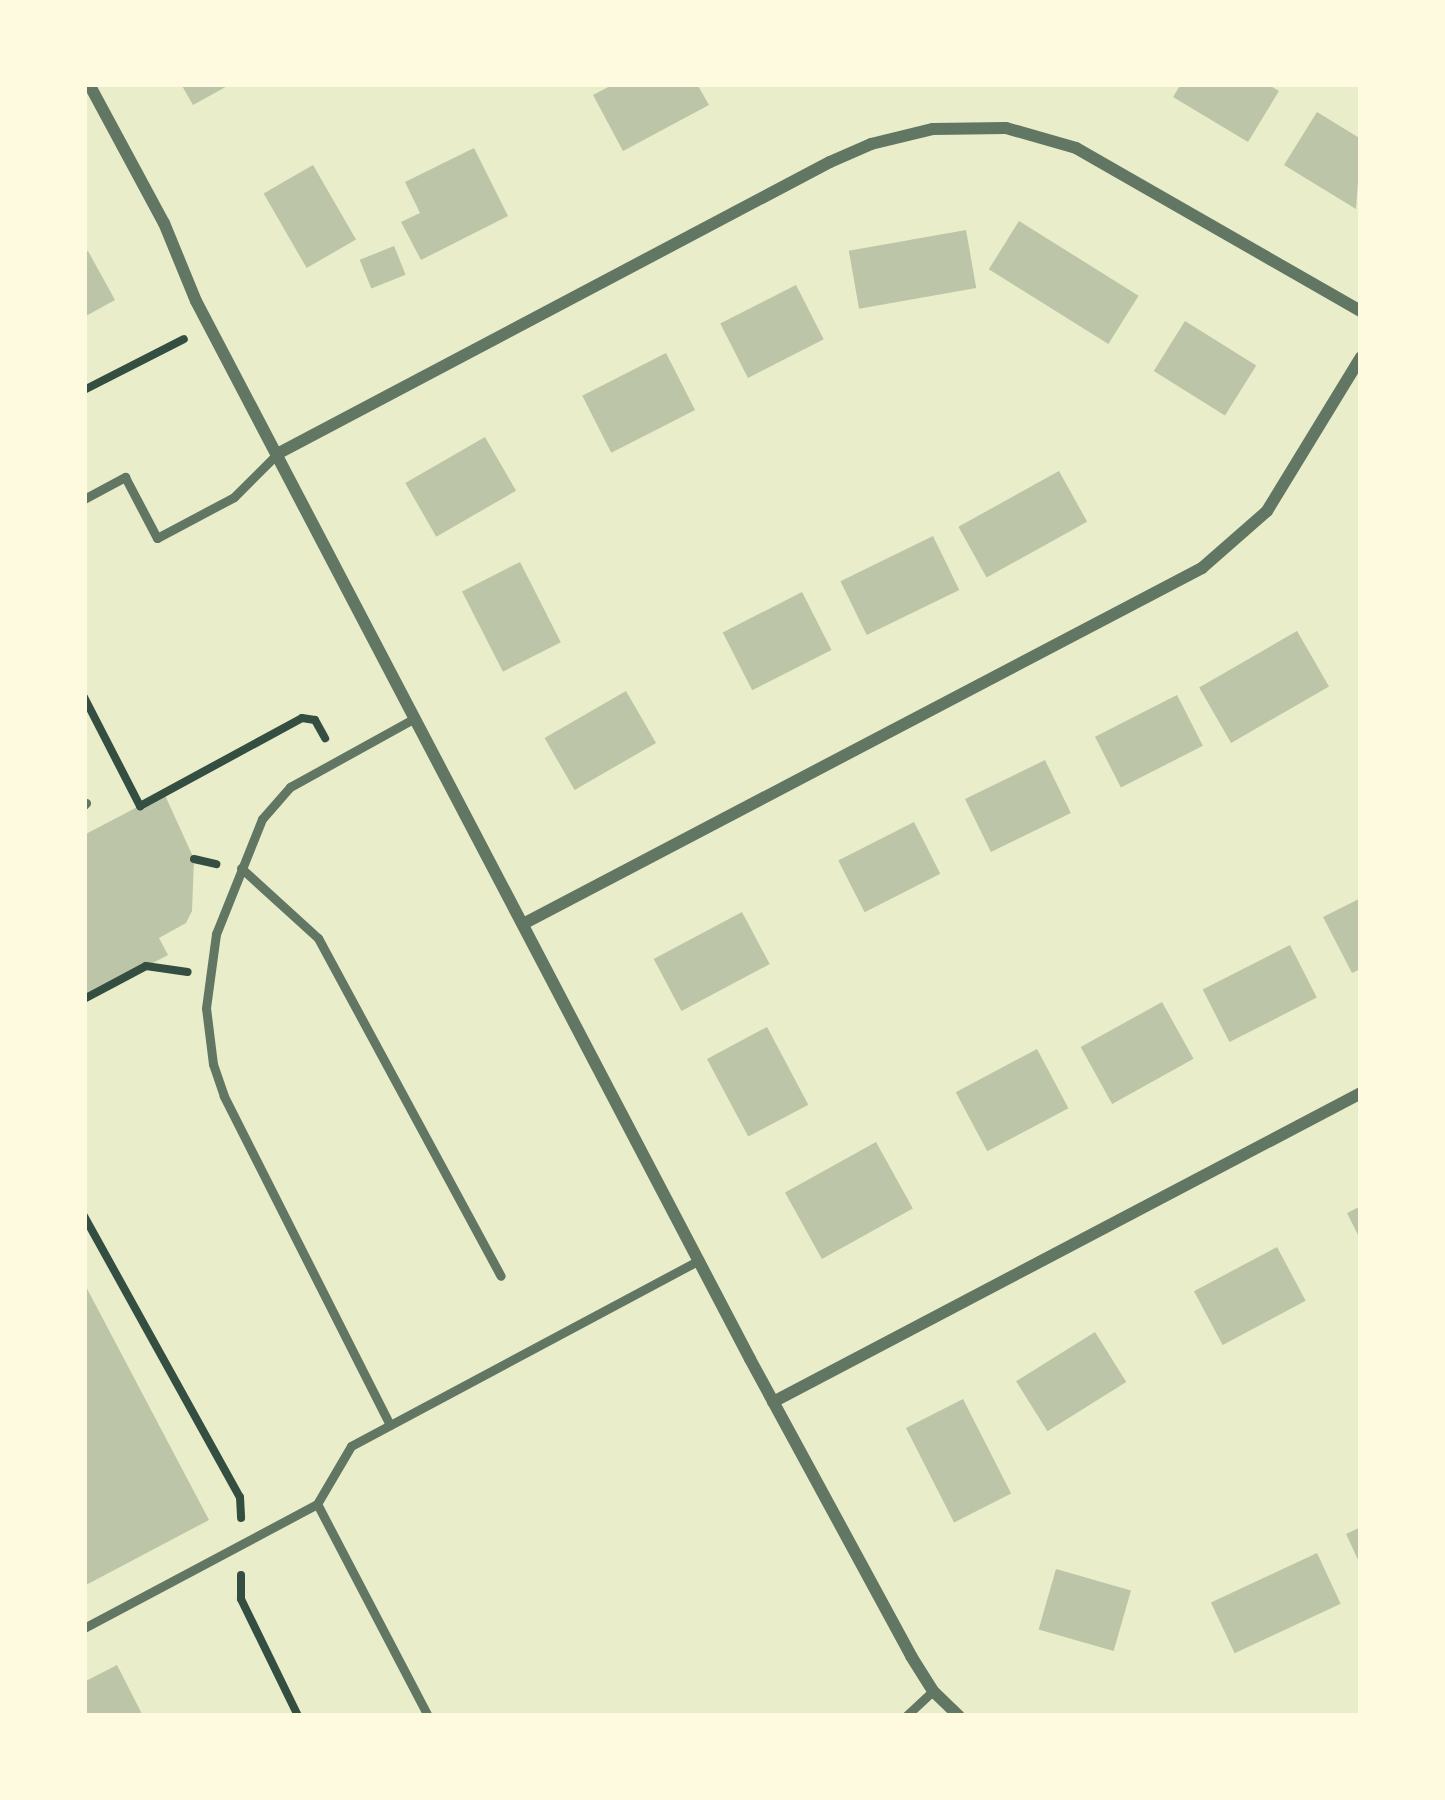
<!DOCTYPE html>
<style>
body{margin:0}
#map{position:relative;width:1445px;height:1800px;overflow:hidden;background:#e9edc9;font-family:Raleway,sans-serif}
div>[style]{position:absolute}
.building>*{inset:0;background:#bcc5a7;transform-origin:0 0}
.path>*{height:8px;margin:-4px;padding:0 4px;transform-origin:4px;border-radius:4px;background:#344e41}
.service>*{height:9px;margin:-4.5px;padding:0 4.5px;transform-origin:4.5px;border-radius:4.5px;background:#617663}
.minor>*{height:12px;margin:-6px;padding:0 6px;transform-origin:6px;border-radius:6px;background:#617663}
span{translate:-50% -50%;white-space:nowrap;text-align:center;line-height:1.15;-webkit-text-stroke:9px #fefae0;paint-order:stroke}
.frame{position:absolute;inset:0;border:87px solid #fefae0;pointer-events:none}
</style>
<div id="map">
<div class="building">
<i style="clip-path:polygon(181px 84px,231px 84px,193px 105px)"></i>
<i style="clip-path:polygon(614px 84px,697px 84px,709px 105px,623px 151px,593px 95px)"></i>
<i style="clip-path:polygon(1181px 84px,1267px 84px,1279px 91px,1248px 142px,1173px 97px)"></i>
<i style="clip-path:polygon(1317px 112px,1361px 139px,1356px 209px,1284px 165px)"></i>
<i style="clip-path:polygon(474px 148px,508px 216px,421px 260px,401px 222px,420px 213px,405px 182px)"></i>
<i style="left:313px;top:165px;width:86px;height:57px;rotate:60deg"></i>
<i style="left:1019px;top:221px;width:141px;height:57px;rotate:32deg"></i>
<i style="left:966px;top:230px;width:59px;height:119px;rotate:80deg"></i>
<i style="left:394px;top:246px;width:31px;height:37px;rotate:68deg"></i>
<i style="clip-path:polygon(88px 251px,115px 300px,84px 317px,84px 253px)"></i>
<i style="left:796px;top:285px;width:61px;height:85px;rotate:63deg"></i>
<i style="left:1185px;top:321px;width:84px;height:59px;rotate:32deg"></i>
<i style="left:666px;top:353px;width:64px;height:94px;rotate:63deg"></i>
<i style="left:485px;top:437px;width:62px;height:92px;rotate:60deg"></i>
<i style="left:1059px;top:471px;width:58px;height:115px;rotate:61deg"></i>
<i style="left:933px;top:536px;width:60px;height:103px;rotate:64deg"></i>
<i style="left:520px;top:562px;width:90px;height:65px;rotate:63deg"></i>
<i style="left:802px;top:592px;width:65px;height:89px;rotate:63deg"></i>
<i style="left:1297px;top:631px;width:64px;height:113px;rotate:60deg"></i>
<i style="left:626px;top:691px;width:60px;height:94px;rotate:60deg"></i>
<i style="left:1177px;top:695px;width:57px;height:92px;rotate:63deg"></i>
<i style="left:1045px;top:760px;width:59px;height:89px;rotate:64deg"></i>
<i style="clip-path:polygon(164px 793px,194px 859px,192px 911px,186px 923px,159px 938px,168px 955px,84px 999px,84px 835px)"></i>
<i style="left:914px;top:822px;width:58px;height:85px;rotate:63deg"></i>
<i style="clip-path:polygon(1361px 898px,1361px 969px,1352px 973px,1323px 917px)"></i>
<i style="left:742px;top:912px;width:59px;height:100px;rotate:62deg"></i>
<i style="left:1290px;top:945px;width:59px;height:98px;rotate:63deg"></i>
<i style="left:1162px;top:1002px;width:65px;height:93px;rotate:61deg"></i>
<i style="left:767px;top:1027px;width:88px;height:68px;rotate:62deg"></i>
<i style="left:1037px;top:1049px;width:67px;height:92px;rotate:62deg"></i>
<i style="left:876px;top:1142px;width:76px;height:104px;rotate:61deg"></i>
<i style="clip-path:polygon(1361px 1206px,1361px 1241px,1347px 1213px)"></i>
<i style="left:1277px;top:1247px;width:61px;height:94px;rotate:62deg"></i>
<i style="clip-path:polygon(84px 1283px,209px 1520px,84px 1586px)"></i>
<i style="left:1095px;top:1332px;width:59px;height:93px;rotate:58deg"></i>
<i style="left:963px;top:1399px;width:106px;height:64px;rotate:63deg"></i>
<i style="clip-path:polygon(1361px 1527px,1361px 1566px,1346px 1534px)"></i>
<i style="left:1317px;top:1553px;width:56px;height:117px;rotate:65deg"></i>
<i style="left:1056px;top:1569px;width:78px;height:63px;rotate:16deg"></i>
<i style="clip-path:polygon(117px 1665px,143px 1716px,84px 1716px,84px 1682px)"></i>
</div>
<div class="path">
<i style="left:84px;top:390px;width:112px;rotate:-27deg"></i>
<i style="left:84px;top:697px;width:123px;rotate:62.8deg"></i>
<i style="left:140px;top:806px;width:184px;rotate:-28.5deg"></i>
<i style="left:302px;top:718px;width:13px;rotate:9deg"></i>
<i style="left:315px;top:720px;width:21px;rotate:61deg"></i>
<i style="left:194px;top:859px;width:23px;rotate:13deg"></i>
<i style="left:84px;top:999px;width:70px;rotate:-28deg"></i>
<i style="left:146px;top:966px;width:42px;rotate:8.1deg"></i>
<i style="left:84px;top:1216px;width:321px;rotate:61deg"></i>
<i style="left:240px;top:1497px;width:21px;rotate:87deg"></i>
<i style="left:241px;top:1575px;width:24px;rotate:90deg"></i>
<i style="left:241px;top:1599px;width:130px;rotate:64deg"></i>
</div>
<div class="service">
<i style="left:84px;top:499px;width:47px;rotate:-28.2deg"></i>
<i style="left:125px;top:477px;width:69px;rotate:62.3deg"></i>
<i style="left:157px;top:538px;width:87px;rotate:-28deg"></i>
<i style="left:234px;top:497px;width:61px;rotate:-45deg"></i>
<i style="left:84px;top:805px;width:3px;rotate:-45deg"></i>
<i style="left:241px;top:868px;width:104px;rotate:42.3deg"></i>
<i style="left:318px;top:938px;width:384px;rotate:61.6deg"></i>
<i style="left:390px;top:1425px;width:369px;rotate:-116.8deg"></i>
<i style="left:224px;top:1096px;width:34px;rotate:-109deg"></i>
<i style="left:213px;top:1064px;width:56px;rotate:-97.1deg"></i>
<i style="left:206px;top:1008px;width:75px;rotate:-82.3deg"></i>
<i style="left:216px;top:934px;width:124px;rotate:-68.2deg"></i>
<i style="left:262px;top:819px;width:43px;rotate:-48.8deg"></i>
<i style="left:290px;top:787px;width:143px;rotate:-28.9deg"></i>
<i style="left:84px;top:1628px;width:264px;rotate:-28deg"></i>
<i style="left:428px;top:1716px;width:239px;rotate:-117.6deg"></i>
<i style="left:317px;top:1504px;width:67px;rotate:-59.6deg"></i>
<i style="left:351px;top:1446px;width:395px;rotate:-28.1deg"></i>
<i style="left:906px;top:1716px;width:37px;rotate:-43deg"></i>
</div>
<div class="minor">
<i style="left:89px;top:84px;width:158px;rotate:61.7deg"></i>
<i style="left:164px;top:223px;width:84px;rotate:67.7deg"></i>
<i style="left:196px;top:301px;width:1194px;rotate:62.36deg"></i>
<i style="left:750px;top:1359px;width:338px;rotate:61.5deg"></i>
<i style="left:911px;top:1656px;width:41px;rotate:57.8deg"></i>
<i style="left:933px;top:1691px;width:36px;rotate:44deg"></i>
<i style="left:277px;top:454px;width:625px;rotate:-27.84deg"></i>
<i style="left:830px;top:162px;width:45px;rotate:-23.7deg"></i>
<i style="left:871px;top:144px;width:64px;rotate:-13.6deg"></i>
<i style="left:933px;top:129px;width:73px;rotate:-0.8deg"></i>
<i style="left:1006px;top:128px;width:73px;rotate:15.9deg"></i>
<i style="left:1076px;top:148px;width:328px;rotate:29.8deg"></i>
<i style="left:523px;top:924px;width:767px;rotate:-27.67deg"></i>
<i style="left:1202px;top:568px;width:86px;rotate:-41.2deg"></i>
<i style="left:1267px;top:511px;width:180px;rotate:-58.6deg"></i>
<i style="left:773px;top:1402px;width:664px;rotate:-27.72deg"></i>
</div>
<div class="frame"></div>
</div>
